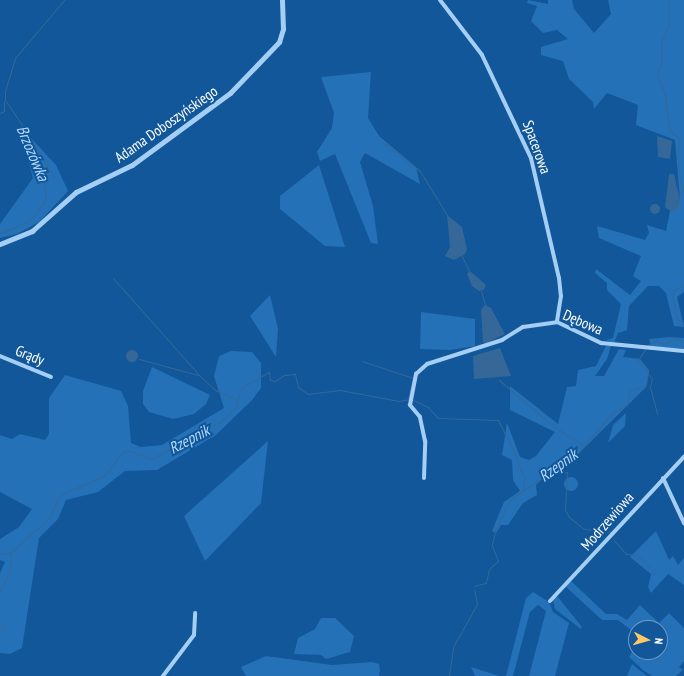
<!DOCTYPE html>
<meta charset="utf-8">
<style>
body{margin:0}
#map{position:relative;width:684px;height:676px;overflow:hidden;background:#11579a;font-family:"PT Sans Narrow",sans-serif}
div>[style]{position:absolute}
.green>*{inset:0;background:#2471b8}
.round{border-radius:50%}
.water>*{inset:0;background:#356898}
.stream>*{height:1px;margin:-0.5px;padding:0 0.5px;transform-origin:0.5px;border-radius:0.5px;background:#356898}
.minor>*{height:4px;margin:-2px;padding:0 2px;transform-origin:2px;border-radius:2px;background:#a4cef4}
.tertiary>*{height:5px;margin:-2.5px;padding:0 2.5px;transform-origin:2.5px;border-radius:2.5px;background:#a4cef4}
span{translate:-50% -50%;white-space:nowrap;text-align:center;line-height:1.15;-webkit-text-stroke:4px #11579a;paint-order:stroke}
.street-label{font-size:15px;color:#fff}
.water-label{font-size:16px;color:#b1d8fa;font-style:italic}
.north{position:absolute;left:628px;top:620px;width:40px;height:40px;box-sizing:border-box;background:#11579a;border:1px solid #709ac2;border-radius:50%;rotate:96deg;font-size:11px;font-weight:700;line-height:16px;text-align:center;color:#fff}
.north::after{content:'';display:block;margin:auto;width:14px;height:18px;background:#ffc867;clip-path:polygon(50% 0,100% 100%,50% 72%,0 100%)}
</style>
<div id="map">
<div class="green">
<i style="clip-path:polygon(528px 0,548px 4px,548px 0,572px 0,574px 9px,594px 33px,611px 14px,608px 0,684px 0,684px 292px,677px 297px,684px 327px,674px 326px,666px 293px,659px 286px,648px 286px,629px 306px,627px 330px,618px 333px,614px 343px,606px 340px,613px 338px,621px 304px,607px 290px,607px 283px,595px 273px,596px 269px,630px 295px,641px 281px,633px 276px,641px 256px,599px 238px,597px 226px,645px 240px,649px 233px,647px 225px,666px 231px,670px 211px,680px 200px,675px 140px,636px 125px,638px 105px,607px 93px,594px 109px,593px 102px,569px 79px,563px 61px,541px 55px,541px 47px,568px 39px,557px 30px,543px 33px,531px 21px,537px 6px,527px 3px)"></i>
<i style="clip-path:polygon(371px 72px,368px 118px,379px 136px,416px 167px,420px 184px,365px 153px,360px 162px,373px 206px,378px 244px,371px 243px,335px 154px,320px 161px,317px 152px,332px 128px,334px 113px,321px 77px)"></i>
<i style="clip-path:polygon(28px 135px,56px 165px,68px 191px,39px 222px,17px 234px,0 238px,0 224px,33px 178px,25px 149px,24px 139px)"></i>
<i style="clip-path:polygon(319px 165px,345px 247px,325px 246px,280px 209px,280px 196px)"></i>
<i style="clip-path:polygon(270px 295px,278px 329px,276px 357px,250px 316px)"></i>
<i style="clip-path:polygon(421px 312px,475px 319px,475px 346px,450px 350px,420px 349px)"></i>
<i style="clip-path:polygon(669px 337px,684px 338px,684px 349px,651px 346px,649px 339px)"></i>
<i style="clip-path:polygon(606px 346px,611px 346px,607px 359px,595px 376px,604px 376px,619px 349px,626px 350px,623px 357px,640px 359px,649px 370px,646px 387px,566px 466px,547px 474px,536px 485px,537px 495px,523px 503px,508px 525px,501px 525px,496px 533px,492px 531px,504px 502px,520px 491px,513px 480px,512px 460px,502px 455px,507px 423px,520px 457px,529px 460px,536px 456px,555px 432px,510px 410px,510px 386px,558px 424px,567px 387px,576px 386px,578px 370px,596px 366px)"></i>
<i style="clip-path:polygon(231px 351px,252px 352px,261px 363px,261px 388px,252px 400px,216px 435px,157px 470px,125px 471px,98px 492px,66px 500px,58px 519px,39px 538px,22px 648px,10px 654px,0 653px,0 573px,5px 562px,0 560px,0 539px,19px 527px,32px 509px,0 492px,0 435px,12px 439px,20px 434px,45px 440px,49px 434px,49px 398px,65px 375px,121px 391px,128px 406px,131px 443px,141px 447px,162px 445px,224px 408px,214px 376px,219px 356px)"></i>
<i style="clip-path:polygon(152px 367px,210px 395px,206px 404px,194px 414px,173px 419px,149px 412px,143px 404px,143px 391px)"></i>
<i style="clip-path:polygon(626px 413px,625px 426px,608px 443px,613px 425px)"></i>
<i style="clip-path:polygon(268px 441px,261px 503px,205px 561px,184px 516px)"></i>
<i class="round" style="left:564px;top:477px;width:14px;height:14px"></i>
<i style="clip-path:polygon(656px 531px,669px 560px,673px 556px,678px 565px,684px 558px,684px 585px,668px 574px,651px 593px,648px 587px,651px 574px,630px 557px)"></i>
<i style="clip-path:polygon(571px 581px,606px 614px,617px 614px,627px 620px,640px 605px,659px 623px,669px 613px,684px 628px,684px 661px,679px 667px,683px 670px,676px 676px,652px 676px,643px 670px,629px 657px,636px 644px,636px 652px,660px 652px,660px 628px,636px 628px,636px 634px,618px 620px,602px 620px,565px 586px)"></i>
<i style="clip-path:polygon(533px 592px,549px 602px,553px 612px,569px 623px,555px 676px,529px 676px,546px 611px,538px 605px,530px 612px,513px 676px,506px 676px,526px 598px)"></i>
<i style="clip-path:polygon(557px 596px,582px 627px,581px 629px,555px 609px,553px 600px)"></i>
<i style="clip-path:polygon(321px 618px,335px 618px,354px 636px,350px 652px,326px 659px,321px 655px,294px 654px,298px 638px,315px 629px)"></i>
<i style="clip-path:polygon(266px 656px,332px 665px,372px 662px,379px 664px,380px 670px,379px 676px,246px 676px,241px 667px)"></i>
<i style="clip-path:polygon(632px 664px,638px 669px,647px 676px,627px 676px)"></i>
<i style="clip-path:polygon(471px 667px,499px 676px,475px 676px)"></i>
</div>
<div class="water">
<i style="clip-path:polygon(657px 136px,672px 141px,670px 159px,658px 157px)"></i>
<i style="clip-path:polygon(669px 174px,674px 174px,680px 200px,678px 209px,672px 212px,665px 207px)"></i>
<i class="round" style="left:650px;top:204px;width:10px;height:10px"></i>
<i style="clip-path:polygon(447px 215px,462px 227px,467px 249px,465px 254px,454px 260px,445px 256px,450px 247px)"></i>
<i style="clip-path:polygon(470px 271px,486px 285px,484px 290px,479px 291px,472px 286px,467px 274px)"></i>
<i style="clip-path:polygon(485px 305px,491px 308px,505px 334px,486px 343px,483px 342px,481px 310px)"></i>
<i style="clip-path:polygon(500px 348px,511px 376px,474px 379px,473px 356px)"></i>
<i class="round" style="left:126px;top:350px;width:12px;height:12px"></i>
</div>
<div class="stream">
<i style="left:669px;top:0;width:27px;rotate:92deg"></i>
<i style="left:668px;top:27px;width:17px;rotate:114deg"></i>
<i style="left:661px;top:43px;width:19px;rotate:87deg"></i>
<i style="left:662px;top:62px;width:14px;rotate:111deg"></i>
<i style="left:657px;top:75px;width:22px;rotate:68deg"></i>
<i style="left:665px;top:95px;width:35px;rotate:83deg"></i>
<i style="left:669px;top:130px;width:13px;rotate:39deg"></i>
<i style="left:679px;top:138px;width:29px;rotate:92deg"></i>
<i style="left:678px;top:167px;width:29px;rotate:78deg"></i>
<i style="left:0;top:113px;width:4px;rotate:-27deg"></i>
<i style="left:4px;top:111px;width:10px;rotate:-90deg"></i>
<i style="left:27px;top:133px;width:52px;rotate:58.5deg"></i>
<i style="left:383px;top:142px;width:47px;rotate:38.1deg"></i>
<i style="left:420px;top:171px;width:52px;rotate:58.5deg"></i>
<i style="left:0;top:233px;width:31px;rotate:-22deg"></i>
<i style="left:29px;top:221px;width:28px;rotate:-52deg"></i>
<i style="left:46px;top:199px;width:24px;rotate:-95deg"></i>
<i style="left:44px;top:175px;width:48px;rotate:-112.2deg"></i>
<i style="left:26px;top:131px;width:37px;rotate:-124deg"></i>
<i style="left:5px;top:100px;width:9px;rotate:-90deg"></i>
<i style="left:5px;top:91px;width:34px;rotate:-73deg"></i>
<i style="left:15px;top:58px;width:76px;rotate:-49.8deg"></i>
<i style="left:461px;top:254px;width:19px;rotate:65deg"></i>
<i style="left:113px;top:278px;width:130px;rotate:48.4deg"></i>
<i style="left:199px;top:375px;width:22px;rotate:43deg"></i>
<i style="left:215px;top:390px;width:24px;rotate:24deg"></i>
<i style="left:684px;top:285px;width:11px;rotate:153deg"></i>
<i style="left:674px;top:290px;width:7px;rotate:106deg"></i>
<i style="left:672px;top:297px;width:23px;rotate:77deg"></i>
<i style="left:677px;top:319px;width:8px;rotate:30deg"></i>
<i style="left:481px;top:291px;width:15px;rotate:74deg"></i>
<i style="left:648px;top:345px;width:9px;rotate:-32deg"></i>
<i style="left:656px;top:340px;width:8px;rotate:30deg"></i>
<i style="left:663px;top:344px;width:14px;rotate:-21deg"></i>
<i style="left:676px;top:339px;width:9px;rotate:27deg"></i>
<i style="left:139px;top:359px;width:61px;rotate:15.2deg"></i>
<i style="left:362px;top:361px;width:54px;rotate:18.4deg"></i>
<i style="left:413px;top:378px;width:22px;rotate:103deg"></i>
<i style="left:648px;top:374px;width:6px;rotate:45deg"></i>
<i style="left:652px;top:378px;width:9px;rotate:103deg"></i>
<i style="left:650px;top:387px;width:28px;rotate:75deg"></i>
<i style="left:499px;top:380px;width:71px;rotate:40.4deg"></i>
<i style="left:553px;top:426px;width:36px;rotate:32deg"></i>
<i style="left:413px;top:400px;width:17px;rotate:25deg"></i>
<i style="left:428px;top:407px;width:15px;rotate:48deg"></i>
<i style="left:438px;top:418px;width:60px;rotate:1.9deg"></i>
<i style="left:498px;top:420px;width:35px;rotate:63deg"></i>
<i style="left:514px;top:451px;width:30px;rotate:70deg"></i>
<i style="left:524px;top:479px;width:12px;rotate:95deg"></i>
<i style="left:523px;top:491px;width:68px;rotate:-34.9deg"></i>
<i style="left:579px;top:452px;width:52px;rotate:-49.6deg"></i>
<i style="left:613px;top:412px;width:16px;rotate:-27deg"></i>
<i style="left:627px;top:405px;width:14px;rotate:-82deg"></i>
<i style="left:629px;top:391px;width:18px;rotate:-19deg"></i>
<i style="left:646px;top:385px;width:14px;rotate:-82deg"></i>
<i style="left:648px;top:371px;width:15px;rotate:-132deg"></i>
<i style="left:638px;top:360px;width:14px;rotate:-56deg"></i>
<i style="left:554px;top:469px;width:5px;rotate:90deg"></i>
<i style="left:554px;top:474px;width:13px;rotate:-9deg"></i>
<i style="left:567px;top:472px;width:38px;rotate:93deg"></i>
<i style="left:565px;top:510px;width:8px;rotate:60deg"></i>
<i style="left:569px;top:517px;width:19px;rotate:39deg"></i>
<i style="left:584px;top:529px;width:27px;rotate:6deg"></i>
<i style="left:613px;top:539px;width:20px;rotate:49deg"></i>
<i style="left:626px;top:554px;width:11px;rotate:5deg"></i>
<i style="left:637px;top:555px;width:18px;rotate:43deg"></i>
<i style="left:0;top:554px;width:11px;rotate:-10deg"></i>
<i style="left:474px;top:586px;width:12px;rotate:-14deg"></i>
<i style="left:486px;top:583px;width:14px;rotate:-78deg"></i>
<i style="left:489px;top:569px;width:12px;rotate:-42deg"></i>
<i style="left:498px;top:561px;width:17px;rotate:-111deg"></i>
<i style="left:492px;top:545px;width:14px;rotate:-78deg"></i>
<i style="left:495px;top:531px;width:33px;rotate:-65deg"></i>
<i style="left:509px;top:501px;width:17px;rotate:-36deg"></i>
<i style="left:0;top:591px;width:19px;rotate:-62deg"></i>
<i style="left:9px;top:574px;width:22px;rotate:-85deg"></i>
<i style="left:11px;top:552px;width:52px;rotate:-41.9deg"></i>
<i style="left:50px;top:517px;width:24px;rotate:-66deg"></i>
<i style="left:60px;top:495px;width:48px;rotate:-23.4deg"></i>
<i style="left:104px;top:476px;width:31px;rotate:-52deg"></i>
<i style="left:123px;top:452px;width:7px;rotate:-8deg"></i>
<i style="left:130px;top:451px;width:22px;rotate:21deg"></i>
<i style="left:151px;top:459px;width:78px;rotate:-28.2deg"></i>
<i style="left:220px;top:422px;width:21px;rotate:-43deg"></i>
<i style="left:235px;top:408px;width:21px;rotate:-73deg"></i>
<i style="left:241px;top:388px;width:32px;rotate:-30deg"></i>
<i style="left:269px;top:372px;width:8px;rotate:83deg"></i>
<i style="left:270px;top:380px;width:5px;rotate:11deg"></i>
<i style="left:275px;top:381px;width:11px;rotate:-34deg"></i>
<i style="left:284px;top:375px;width:11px;rotate:-5deg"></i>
<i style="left:295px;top:374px;width:13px;rotate:77deg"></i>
<i style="left:298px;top:387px;width:12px;rotate:35deg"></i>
<i style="left:308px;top:394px;width:32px;rotate:-7deg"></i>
<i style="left:340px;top:390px;width:60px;rotate:10.6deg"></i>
<i style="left:399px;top:401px;width:11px;rotate:-10deg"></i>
<i style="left:0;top:623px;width:5px;rotate:22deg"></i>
<i style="left:5px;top:625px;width:9px;rotate:122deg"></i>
<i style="left:449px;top:676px;width:29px;rotate:-82deg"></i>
<i style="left:453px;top:647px;width:49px;rotate:-60.8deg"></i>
<i style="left:477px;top:604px;width:15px;rotate:-101deg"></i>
</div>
<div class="minor">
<i style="left:440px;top:0;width:69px;rotate:52.6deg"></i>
<i style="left:482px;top:55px;width:114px;rotate:64.6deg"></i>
<i style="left:531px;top:158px;width:123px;rotate:76.9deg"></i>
<i style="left:559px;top:278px;width:18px;rotate:84deg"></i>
<i style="left:561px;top:296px;width:26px;rotate:99deg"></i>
<i style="left:0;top:356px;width:55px;rotate:22.4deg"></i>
<i style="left:424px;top:478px;width:37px;rotate:-88deg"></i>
<i style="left:425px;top:441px;width:25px;rotate:-102deg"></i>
<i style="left:420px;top:417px;width:16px;rotate:-130deg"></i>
<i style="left:410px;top:405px;width:32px;rotate:-79deg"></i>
<i style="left:416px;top:374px;width:15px;rotate:-42deg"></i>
<i style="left:427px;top:364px;width:79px;rotate:-17.7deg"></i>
<i style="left:502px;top:340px;width:25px;rotate:-32deg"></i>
<i style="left:523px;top:327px;width:34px;rotate:-8deg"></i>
<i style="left:557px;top:322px;width:49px;rotate:25.5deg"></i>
<i style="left:601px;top:343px;width:83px;rotate:5.5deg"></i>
<i style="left:663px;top:478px;width:50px;rotate:65deg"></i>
<i style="left:550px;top:601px;width:197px;rotate:-47.1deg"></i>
<i style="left:163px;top:676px;width:51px;rotate:-52.9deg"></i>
<i style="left:194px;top:635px;width:22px;rotate:-87deg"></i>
</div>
<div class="tertiary">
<i style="left:0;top:244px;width:35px;rotate:-22deg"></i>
<i style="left:32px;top:231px;width:59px;rotate:-41.6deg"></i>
<i style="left:76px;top:192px;width:62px;rotate:-25.7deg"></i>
<i style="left:132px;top:165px;width:122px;rotate:-36.3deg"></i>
<i style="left:230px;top:93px;width:71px;rotate:-46.1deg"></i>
<i style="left:279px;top:42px;width:14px;rotate:-73deg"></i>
<i style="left:283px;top:29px;width:29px;rotate:-92deg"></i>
</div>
<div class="street-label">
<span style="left:166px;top:124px;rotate:-35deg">Adama Doboszyńskiego</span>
<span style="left:537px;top:147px;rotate:70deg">Spacerowa</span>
<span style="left:583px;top:322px;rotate:23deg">Dębowa</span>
<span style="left:30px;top:355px;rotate:22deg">Grądy</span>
<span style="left:607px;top:521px;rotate:-49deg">Modrzewiowa</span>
</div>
<div class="water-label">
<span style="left:33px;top:153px;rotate:67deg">Brzozówka</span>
<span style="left:189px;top:439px;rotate:-28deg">Rzepnik</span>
<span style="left:558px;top:465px;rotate:-36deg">Rzepnik</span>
</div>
<div class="north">N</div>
</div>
